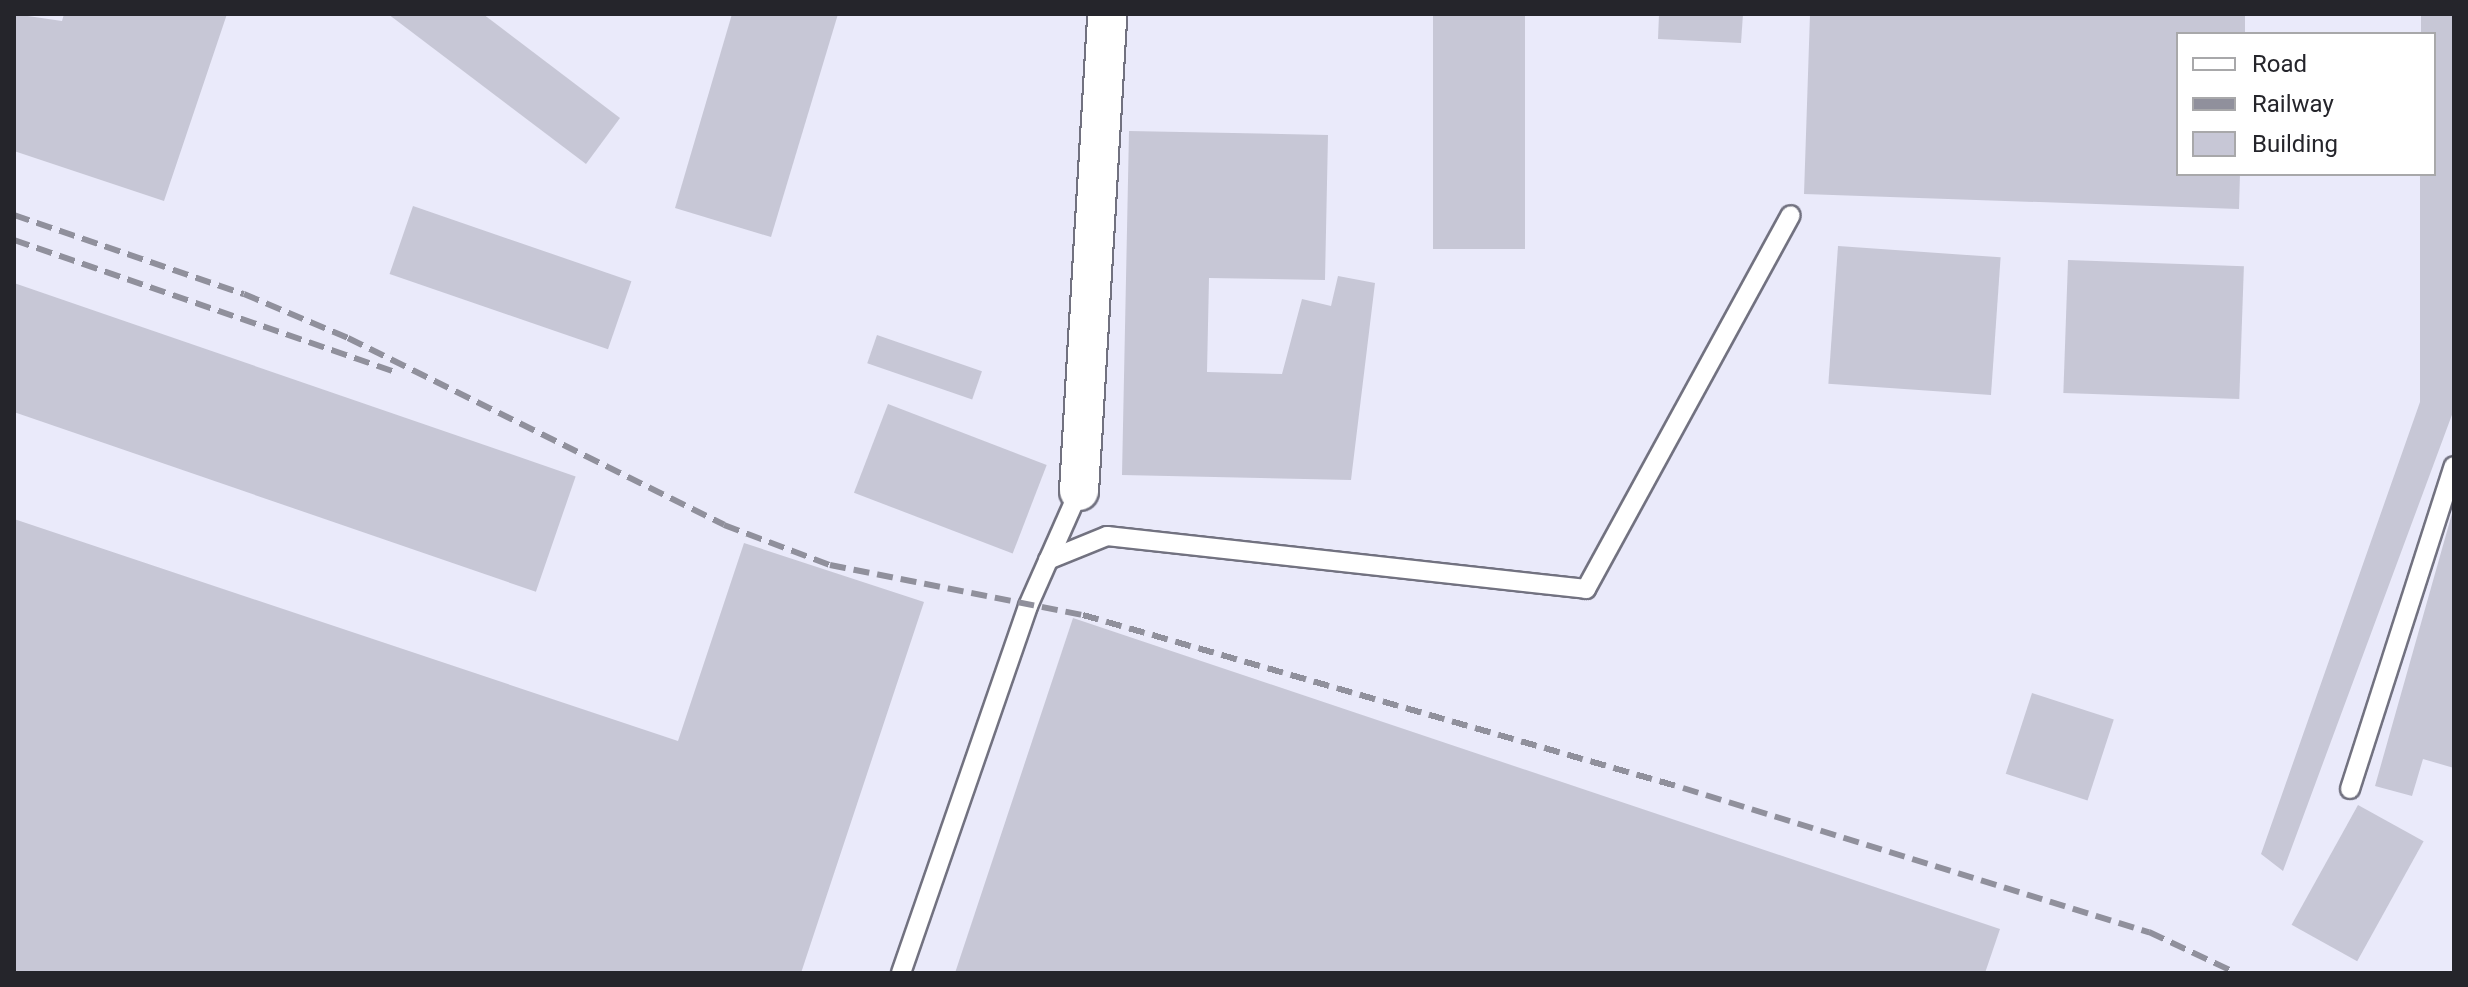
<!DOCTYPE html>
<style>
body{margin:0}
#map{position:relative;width:2468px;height:987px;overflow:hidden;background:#eaeafa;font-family:Roboto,sans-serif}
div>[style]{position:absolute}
.building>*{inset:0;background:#c7c7d6;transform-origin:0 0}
.roads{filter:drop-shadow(2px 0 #727280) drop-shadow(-2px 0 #727280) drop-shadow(0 2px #727280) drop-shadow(0 -2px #727280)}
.service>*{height:18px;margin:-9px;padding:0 9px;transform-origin:9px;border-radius:9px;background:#fff}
.minor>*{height:38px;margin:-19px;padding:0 19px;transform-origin:19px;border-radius:19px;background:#fff}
.rail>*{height:6px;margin-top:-3px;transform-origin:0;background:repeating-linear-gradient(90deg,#90909c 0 16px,transparent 0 24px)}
span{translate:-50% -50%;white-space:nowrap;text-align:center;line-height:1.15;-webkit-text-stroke:8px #fff;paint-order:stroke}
.frame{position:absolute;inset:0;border:16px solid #25252b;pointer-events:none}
.legend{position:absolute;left:2176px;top:32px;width:260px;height:144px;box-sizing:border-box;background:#fff;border:2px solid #a8a8aa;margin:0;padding:10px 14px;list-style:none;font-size:24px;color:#25252b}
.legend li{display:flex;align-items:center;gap:16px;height:40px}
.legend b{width:40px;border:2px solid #a8a8aa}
</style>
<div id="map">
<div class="building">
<i style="clip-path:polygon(14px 14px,62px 21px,64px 14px,227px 14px,164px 201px,14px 151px)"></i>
<i style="clip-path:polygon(388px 14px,483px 14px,620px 118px,586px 164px)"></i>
<i style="clip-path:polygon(732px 14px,838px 14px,771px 237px,675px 208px)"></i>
<i style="left:1433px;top:14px;width:92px;height:235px"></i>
<i style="clip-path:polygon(1659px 14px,1743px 14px,1741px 43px,1658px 39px)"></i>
<i style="clip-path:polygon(1810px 14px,2245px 14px,2245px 34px,2178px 34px,2178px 174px,2240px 174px,2239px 209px,1804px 194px)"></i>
<i style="clip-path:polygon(2421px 14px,2453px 14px,2453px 412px,2283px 871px,2261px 854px,2420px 402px,2420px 174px,2434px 174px,2434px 34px,2421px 34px)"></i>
<i style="clip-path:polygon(1129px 131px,1328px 135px,1325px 280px,1209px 278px,1207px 372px,1282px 374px,1302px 299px,1331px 306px,1338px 276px,1375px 283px,1351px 480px,1122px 475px)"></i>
<i style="left:413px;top:206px;width:231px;height:72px;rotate:19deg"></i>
<i style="left:1838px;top:246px;width:163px;height:138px;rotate:4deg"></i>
<i style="left:2068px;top:260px;width:176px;height:133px;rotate:2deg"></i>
<i style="left:14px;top:283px;width:594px;height:122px;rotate:19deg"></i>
<i style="left:877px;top:335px;width:111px;height:30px;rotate:19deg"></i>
<i style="left:888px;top:404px;width:170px;height:95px;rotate:21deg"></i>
<i style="clip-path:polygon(2453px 510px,2454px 768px,2423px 759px,2412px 796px,2375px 786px)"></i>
<i style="clip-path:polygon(14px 519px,678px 741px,744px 543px,924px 602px,801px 973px,14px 973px)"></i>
<i style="clip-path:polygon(1073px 618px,2000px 929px,1985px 973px,955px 973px)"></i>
<i style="left:2032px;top:693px;width:86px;height:85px;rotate:18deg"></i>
<i style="left:2358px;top:805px;width:75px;height:137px;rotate:29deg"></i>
</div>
<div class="roads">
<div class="service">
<i style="left:1048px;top:560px;width:64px;rotate:-22.1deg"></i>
<i style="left:1107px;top:536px;width:482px;rotate:6.3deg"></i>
<i style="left:1586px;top:589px;width:426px;rotate:-61.3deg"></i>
<i style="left:2350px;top:789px;width:339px;rotate:-72.2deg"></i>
<i style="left:901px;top:973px;width:388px;rotate:-70.9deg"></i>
<i style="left:1028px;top:606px;width:126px;rotate:-66.1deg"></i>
</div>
<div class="minor">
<i style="left:1079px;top:491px;width:478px;rotate:-86.6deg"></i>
</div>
</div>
<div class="rail">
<i style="left:14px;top:215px;width:243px;rotate:19deg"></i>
<i style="left:244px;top:294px;width:113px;rotate:22.9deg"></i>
<i style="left:348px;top:338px;width:420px;rotate:26.4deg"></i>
<i style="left:724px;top:525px;width:113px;rotate:20.7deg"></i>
<i style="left:830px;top:565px;width:258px;rotate:11.2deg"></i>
<i style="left:1083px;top:615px;width:624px;rotate:16.08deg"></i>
<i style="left:1683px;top:788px;width:488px;rotate:17.2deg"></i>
<i style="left:2149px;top:932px;width:96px;rotate:25.2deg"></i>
<i style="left:14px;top:240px;width:401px;rotate:19.1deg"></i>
</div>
<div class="frame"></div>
<ul class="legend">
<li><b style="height:10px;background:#fff"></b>Road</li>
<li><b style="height:10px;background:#90909c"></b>Railway</li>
<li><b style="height:22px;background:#c7c7d6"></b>Building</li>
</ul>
</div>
